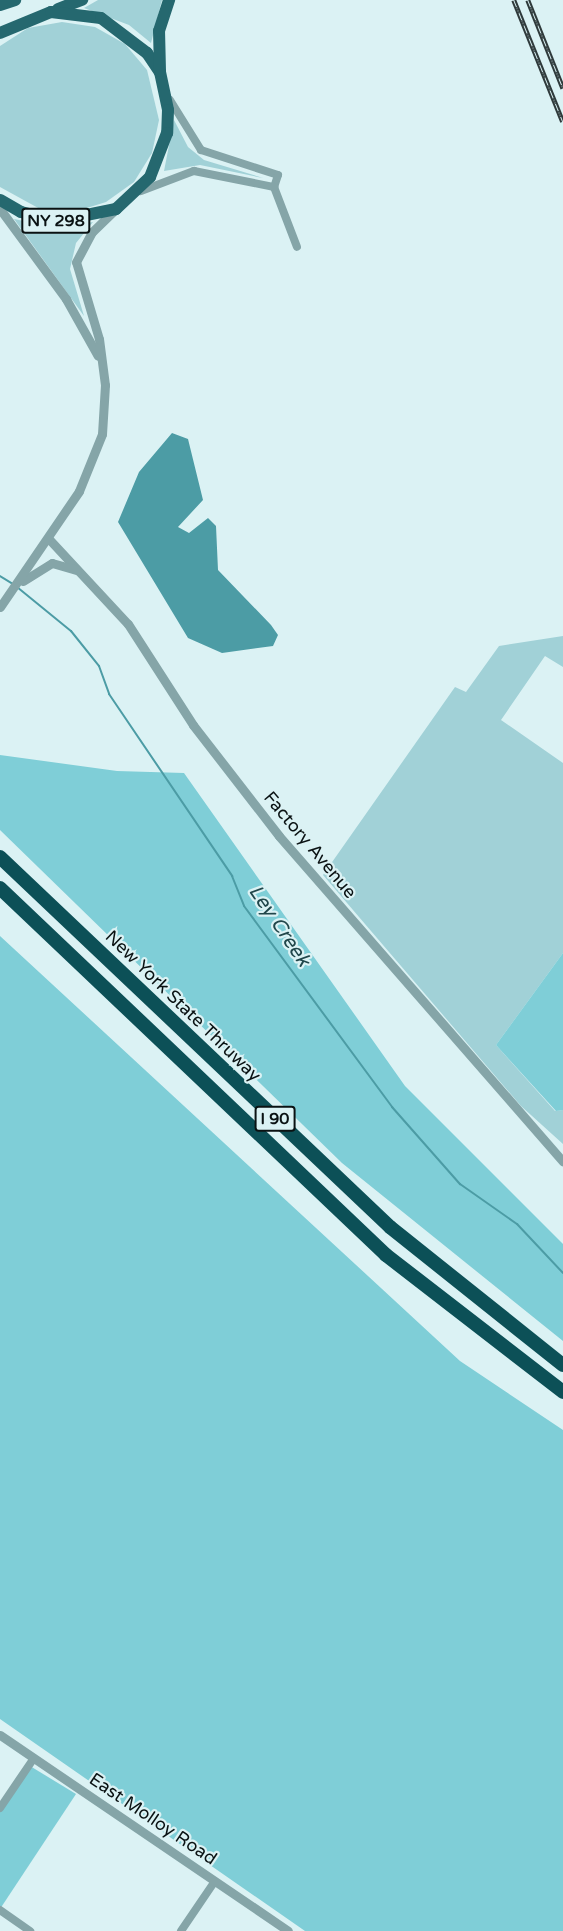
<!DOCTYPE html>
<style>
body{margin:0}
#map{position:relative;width:563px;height:1931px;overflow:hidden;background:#dbf2f4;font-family:"Varela Round",sans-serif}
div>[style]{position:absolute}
.green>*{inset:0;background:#a1d1d7}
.forest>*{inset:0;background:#7fced7}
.water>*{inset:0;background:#4c9ca5}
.stream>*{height:2px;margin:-1px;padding:0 1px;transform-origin:1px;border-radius:1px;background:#4c9ca5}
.minor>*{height:8px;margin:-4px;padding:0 4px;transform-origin:4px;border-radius:4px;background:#85a5a8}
.tertiary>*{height:9px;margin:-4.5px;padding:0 4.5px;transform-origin:4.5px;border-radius:4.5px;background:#85a5a8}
.primary>*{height:12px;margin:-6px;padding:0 6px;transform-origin:6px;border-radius:6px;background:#25686f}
.motorway>*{height:14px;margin:-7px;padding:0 7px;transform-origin:7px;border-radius:7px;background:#0c5057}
.rail>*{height:4.5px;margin-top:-2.25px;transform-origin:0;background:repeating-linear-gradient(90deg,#dbf2f4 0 7px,#2f3a3b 0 14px);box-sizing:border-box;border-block:2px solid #2f3a3b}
span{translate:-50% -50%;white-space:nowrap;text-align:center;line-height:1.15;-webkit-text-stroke:4.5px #dbf2f4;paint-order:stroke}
.shield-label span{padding:2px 4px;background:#dbf2f4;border:2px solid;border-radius:4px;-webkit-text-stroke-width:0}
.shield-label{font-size:16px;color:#0a1213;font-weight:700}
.street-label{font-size:18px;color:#0a1213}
.water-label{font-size:20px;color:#21474b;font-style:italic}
</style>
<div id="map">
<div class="green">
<i style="clip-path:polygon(98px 0,162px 0,151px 43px,129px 25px,84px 8px)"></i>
<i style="clip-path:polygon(62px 22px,95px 27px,125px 44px,147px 70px,159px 120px,152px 153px,134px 182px,106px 202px,74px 212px,40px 209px,0 187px,0 46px,28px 28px)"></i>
<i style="clip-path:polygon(174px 120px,188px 147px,204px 160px,263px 178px,200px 165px,164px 171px)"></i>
<i style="clip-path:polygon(14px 219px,58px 228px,93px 222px,76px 243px,70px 269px,84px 316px)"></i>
<i style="clip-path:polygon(563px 636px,563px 667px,545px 656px,501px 720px,563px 763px,563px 953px,496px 1045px,555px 1111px,563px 1110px,563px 1144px,521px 1106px,323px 875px,455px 687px,466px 692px,499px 646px)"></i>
</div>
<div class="forest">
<i style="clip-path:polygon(0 755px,117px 771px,184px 773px,405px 1086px,563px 1244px,563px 1341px,342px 1163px,0 830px)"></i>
<i style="clip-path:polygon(0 936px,460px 1361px,563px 1430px,563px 1931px,305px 1931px,0 1719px)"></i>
<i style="clip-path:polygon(563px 953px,563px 1110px,556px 1111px,496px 1045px)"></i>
<i style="clip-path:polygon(30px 1766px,76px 1794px,0 1909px,0 1810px)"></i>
</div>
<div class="water">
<i style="clip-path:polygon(172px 433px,188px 439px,203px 500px,178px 527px,189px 533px,208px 518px,216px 526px,218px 570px,271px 625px,278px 635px,273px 646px,222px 653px,188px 638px,118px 522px,139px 472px)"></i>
</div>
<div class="stream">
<i style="left:0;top:576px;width:15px;rotate:32deg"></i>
<i style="left:17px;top:587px;width:70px;rotate:39.2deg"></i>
<i style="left:71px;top:631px;width:45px;rotate:51.3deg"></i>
<i style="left:99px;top:666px;width:30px;rotate:70deg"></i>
<i style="left:109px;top:694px;width:220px;rotate:55.9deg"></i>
<i style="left:232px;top:876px;width:32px;rotate:68deg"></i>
<i style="left:244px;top:906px;width:250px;rotate:53.6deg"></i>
<i style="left:392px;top:1107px;width:103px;rotate:48.6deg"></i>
<i style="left:460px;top:1184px;width:70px;rotate:35.1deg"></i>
<i style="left:517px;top:1224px;width:67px;rotate:46.8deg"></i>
</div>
<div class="minor">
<i style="left:170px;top:100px;width:59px;rotate:58.2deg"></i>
<i style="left:201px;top:150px;width:81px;rotate:18deg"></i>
<i style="left:278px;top:175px;width:13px;rotate:108deg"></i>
<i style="left:274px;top:187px;width:64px;rotate:69deg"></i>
<i style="left:141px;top:191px;width:57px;rotate:-20.7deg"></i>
<i style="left:194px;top:171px;width:82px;rotate:11.3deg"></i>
<i style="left:0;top:1808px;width:60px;rotate:-55.8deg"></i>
<i style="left:0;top:1910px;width:37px;rotate:35deg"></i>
<i style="left:181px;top:1931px;width:60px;rotate:-55.8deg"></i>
</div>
<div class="tertiary">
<i style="left:0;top:209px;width:112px;rotate:53.7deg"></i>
<i style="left:66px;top:299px;width:65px;rotate:60.7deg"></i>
<i style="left:48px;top:538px;width:117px;rotate:47.1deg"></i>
<i style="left:128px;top:624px;width:120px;rotate:57.2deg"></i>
<i style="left:193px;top:725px;width:140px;rotate:52.2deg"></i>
<i style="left:279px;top:836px;width:432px;rotate:48.9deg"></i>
<i style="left:23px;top:581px;width:34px;rotate:-32deg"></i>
<i style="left:52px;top:563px;width:26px;rotate:16deg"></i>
<i style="left:0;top:607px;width:140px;rotate:-55.7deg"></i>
<i style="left:79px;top:491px;width:61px;rotate:-68deg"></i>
<i style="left:102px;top:434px;width:49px;rotate:-86.5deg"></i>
<i style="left:105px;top:385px;width:46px;rotate:-97.4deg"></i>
<i style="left:99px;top:339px;width:80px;rotate:-106.6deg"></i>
<i style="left:76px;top:262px;width:34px;rotate:-62deg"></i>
<i style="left:92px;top:232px;width:33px;rotate:-44deg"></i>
<i style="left:0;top:1735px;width:348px;rotate:34.2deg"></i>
</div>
<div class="primary">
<i style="left:0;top:5px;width:16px;rotate:-18deg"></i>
<i style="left:58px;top:9px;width:26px;rotate:-21deg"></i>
<i style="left:0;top:33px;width:55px;rotate:-22.4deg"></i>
<i style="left:51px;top:12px;width:50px;rotate:6.8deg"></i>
<i style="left:101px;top:18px;width:58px;rotate:37.3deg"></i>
<i style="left:147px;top:53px;width:23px;rotate:56deg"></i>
<i style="left:160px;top:72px;width:39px;rotate:78deg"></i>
<i style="left:168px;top:110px;width:23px;rotate:92deg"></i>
<i style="left:167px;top:133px;width:47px;rotate:111.1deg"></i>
<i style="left:150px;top:177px;width:47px;rotate:136.7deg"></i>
<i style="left:116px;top:209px;width:60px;rotate:168.5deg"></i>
<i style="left:57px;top:221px;width:37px;rotate:-166deg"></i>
<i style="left:21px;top:212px;width:24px;rotate:-150deg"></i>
<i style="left:160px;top:71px;width:40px;rotate:-91.4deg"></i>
<i style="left:159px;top:31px;width:33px;rotate:-72deg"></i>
</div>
<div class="motorway">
<i style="left:0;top:857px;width:538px;rotate:43.49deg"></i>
<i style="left:390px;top:1227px;width:221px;rotate:38.6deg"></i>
<i style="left:0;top:888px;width:533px;rotate:43.55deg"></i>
<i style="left:386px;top:1255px;width:224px;rotate:37.7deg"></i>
</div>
<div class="rail">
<i style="left:514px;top:0;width:131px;rotate:68.1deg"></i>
<i style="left:528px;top:0;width:95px;rotate:68.3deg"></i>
</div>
<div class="shield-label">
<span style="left:56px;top:221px">NY 298</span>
<span style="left:275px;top:1119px">I 90</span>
</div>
<div class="street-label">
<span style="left:310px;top:845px;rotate:50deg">Factory Avenue</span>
<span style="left:183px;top:1006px;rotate:44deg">New York State Thruway</span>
<span style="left:153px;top:1819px;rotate:34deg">East Molloy Road</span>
</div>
<div class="water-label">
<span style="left:279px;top:926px;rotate:56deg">Ley Creek</span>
</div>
</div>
